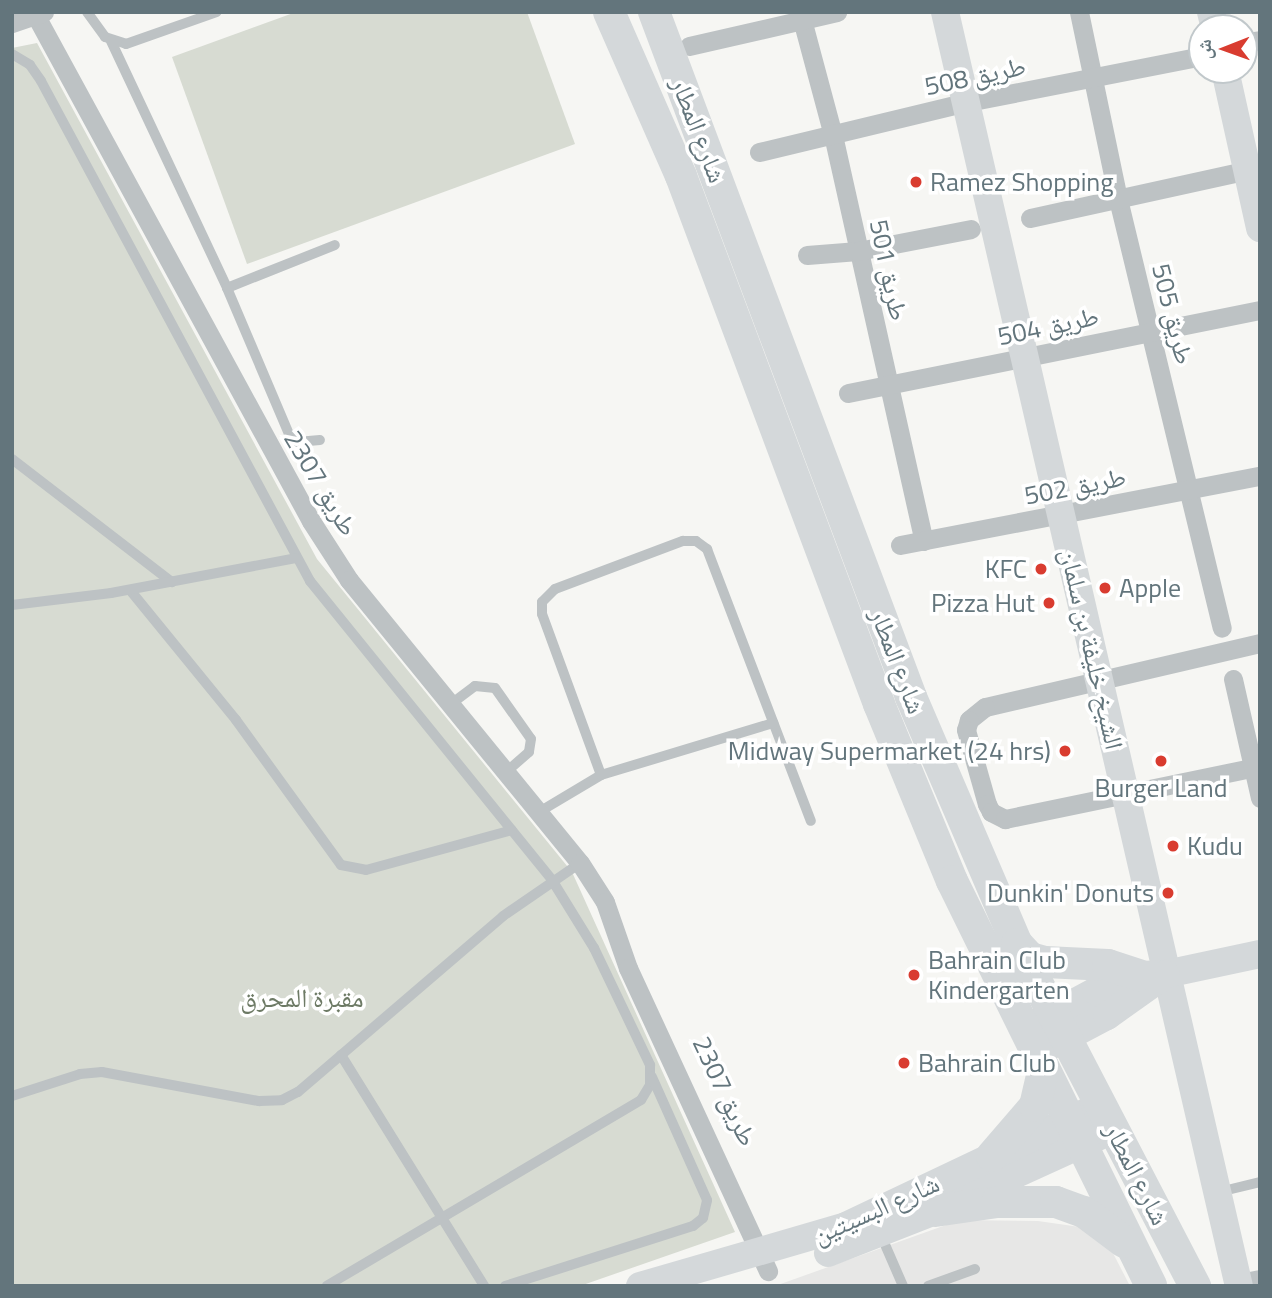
<!DOCTYPE html>
<meta charset="utf-8">
<style>
body{margin:0}
#map{position:relative;width:1272px;height:1298px;overflow:hidden;background:#f6f6f3;font-family:"Titillium Web","Noto Naskh Arabic",sans-serif}
div>[style]{position:absolute}
.built>*{inset:0;background:#e7e7e6}
.green>*{inset:0;background:#d7dbd2}
.lane>*{height:10px;margin:-5px;padding:0 5px;transform-origin:5px;border-radius:5px;background:#bdc2c4}
.street>*{height:19px;margin:-9.5px;padding:0 9.5px;transform-origin:9.5px;border-radius:9.5px;background:#bdc2c4}
.secondary>*{height:28px;margin:-14px;padding:0 14px;transform-origin:14px;border-radius:14px;background:#d4d8da}
.primary>*{height:32px;margin:-16px;padding:0 16px;transform-origin:16px;border-radius:16px;background:#d4d8da}
.dots>*{width:19px;height:19px;translate:-50% -50%;box-sizing:border-box;border:4px solid #fff;border-radius:50%}
span{translate:-50% -50%;white-space:nowrap;text-align:center;line-height:1.15;-webkit-text-stroke:7px #fff;paint-order:stroke}
.street-label{font-size:26px;color:#63757c}
.poi-label{font-size:26px;color:#63757c}
.left{translate:0 -50%;text-align:left}
.right{translate:-100% -50%;text-align:right}
.park-label{font-size:26px;color:#6d7a65}
.frame{position:absolute;inset:0;border:14px solid #63757c;pointer-events:none}
.north{position:absolute;left:1188px;top:14px;width:70px;height:70px;box-sizing:border-box;background:#fff;border:2px solid #c1c8cb;border-radius:50%;rotate:269deg;font-size:19px;font-weight:700;line-height:28px;text-align:center;color:#63757c}
.north::after{content:'';display:block;margin:auto;width:24px;height:32px;background:#d93c30;clip-path:polygon(50% 0,100% 100%,50% 72%,0 100%)}
</style>
<div id="map">
<div class="built">
<i style="clip-path:polygon(960px 1220px,1038px 1221px,1101px 1230px,1130px 1286px,775px 1286px)"></i>
</div>
<div class="green">
<i style="clip-path:polygon(296px 12px,527px 12px,575px 144px,247px 264px,172px 57px)"></i>
<i style="clip-path:polygon(37px 43px,317px 559px,572px 872px,735px 1232px,580px 1286px,12px 1286px,12px 48px)"></i>
</div>
<div class="lane">
<i style="left:87px;top:12px;width:31px;rotate:54deg"></i>
<i style="left:105px;top:37px;width:22px;rotate:18deg"></i>
<i style="left:126px;top:44px;width:96px;rotate:-19.4deg"></i>
<i style="left:111px;top:41px;width:273px;rotate:64.8deg"></i>
<i style="left:227px;top:288px;width:159px;rotate:67deg"></i>
<i style="left:289px;top:434px;width:11px;rotate:45deg"></i>
<i style="left:297px;top:442px;width:23px;rotate:-5deg"></i>
<i style="left:12px;top:54px;width:21px;rotate:31deg"></i>
<i style="left:30px;top:65px;width:19px;rotate:55deg"></i>
<i style="left:41px;top:81px;width:568px;rotate:61.72deg"></i>
<i style="left:310px;top:581px;width:385px;rotate:51deg"></i>
<i style="left:552px;top:880px;width:80px;rotate:58.3deg"></i>
<i style="left:594px;top:948px;width:130px;rotate:64.4deg"></i>
<i style="left:650px;top:1065px;width:20px;rotate:90deg"></i>
<i style="left:650px;top:1085px;width:17px;rotate:121deg"></i>
<i style="left:641px;top:1100px;width:365px;rotate:149.4deg"></i>
<i style="left:227px;top:288px;width:116px;rotate:-21.7deg"></i>
<i style="left:12px;top:459px;width:202px;rotate:37.6deg"></i>
<i style="left:130px;top:590px;width:168px;rotate:50.8deg"></i>
<i style="left:236px;top:720px;width:179px;rotate:54.1deg"></i>
<i style="left:341px;top:865px;width:25px;rotate:11deg"></i>
<i style="left:366px;top:870px;width:151px;rotate:-15.3deg"></i>
<i style="left:12px;top:605px;width:100px;rotate:-6.9deg"></i>
<i style="left:111px;top:593px;width:188px;rotate:-10.7deg"></i>
<i style="left:451px;top:704px;width:30px;rotate:-37deg"></i>
<i style="left:475px;top:686px;width:20px;rotate:6deg"></i>
<i style="left:495px;top:688px;width:62px;rotate:54.8deg"></i>
<i style="left:531px;top:739px;width:13px;rotate:99deg"></i>
<i style="left:529px;top:752px;width:30px;rotate:139deg"></i>
<i style="left:601px;top:775px;width:171px;rotate:-110.1deg"></i>
<i style="left:542px;top:614px;width:12px;rotate:-90deg"></i>
<i style="left:542px;top:602px;width:18px;rotate:-45deg"></i>
<i style="left:555px;top:589px;width:137px;rotate:-20.6deg"></i>
<i style="left:683px;top:541px;width:13px"></i>
<i style="left:696px;top:541px;width:14px;rotate:36deg"></i>
<i style="left:707px;top:549px;width:291px;rotate:69.1deg"></i>
<i style="left:539px;top:812px;width:72px;rotate:-30.8deg"></i>
<i style="left:601px;top:775px;width:180px;rotate:-16.8deg"></i>
<i style="left:341px;top:1055px;width:272px;rotate:58.2deg"></i>
<i style="left:12px;top:1096px;width:71px;rotate:-17.9deg"></i>
<i style="left:80px;top:1074px;width:22px;rotate:-5deg"></i>
<i style="left:102px;top:1072px;width:160px;rotate:10.5deg"></i>
<i style="left:259px;top:1101px;width:23px;rotate:-2deg"></i>
<i style="left:282px;top:1100px;width:18px;rotate:-27deg"></i>
<i style="left:298px;top:1092px;width:270px;rotate:-40.6deg"></i>
<i style="left:503px;top:916px;width:93px;rotate:-34.5deg"></i>
<i style="left:1219px;top:1192px;width:42px;rotate:-13.7deg"></i>
<i style="left:880px;top:1233px;width:58px;rotate:66.5deg"></i>
<i style="left:505px;top:1286px;width:197px;rotate:-17.7deg"></i>
<i style="left:693px;top:1226px;width:13px;rotate:-39deg"></i>
<i style="left:703px;top:1218px;width:18px;rotate:-77deg"></i>
<i style="left:707px;top:1200px;width:135px;rotate:-114.1deg"></i>
<i style="left:928px;top:1286px;width:50px;rotate:-19.9deg"></i>
</div>
<div class="street">
<i style="left:800px;top:12px;width:127px;rotate:75deg"></i>
<i style="left:833px;top:135px;width:416px;rotate:77.4deg"></i>
<i style="left:1079px;top:12px;width:191px;rotate:78.2deg"></i>
<i style="left:1118px;top:199px;width:441px;rotate:76.4deg"></i>
<i style="left:36px;top:16px;width:575px;rotate:61.43deg"></i>
<i style="left:311px;top:521px;width:70px;rotate:57.2deg"></i>
<i style="left:349px;top:580px;width:365px;rotate:50.8deg"></i>
<i style="left:580px;top:863px;width:46px;rotate:57.3deg"></i>
<i style="left:605px;top:902px;width:70px;rotate:70.8deg"></i>
<i style="left:628px;top:968px;width:334px;rotate:65.2deg"></i>
<i style="left:12px;top:23px;width:34px;rotate:-19deg"></i>
<i style="left:1248px;top:42px;width:12px;rotate:-9deg"></i>
<i style="left:689px;top:46px;width:152px;rotate:-12.9deg"></i>
<i style="left:759px;top:152px;width:215px;rotate:-13.5deg"></i>
<i style="left:968px;top:102px;width:238px;rotate:-11.1deg"></i>
<i style="left:1030px;top:218px;width:233px;rotate:-12.4deg"></i>
<i style="left:807px;top:255px;width:51px;rotate:-4.5deg"></i>
<i style="left:858px;top:251px;width:115px;rotate:-11deg"></i>
<i style="left:848px;top:393px;width:420px;rotate:-11.4deg"></i>
<i style="left:900px;top:545px;width:367px;rotate:-10.9deg"></i>
<i style="left:1260px;top:643px;width:282px;rotate:166.9deg"></i>
<i style="left:985px;top:707px;width:21px;rotate:141deg"></i>
<i style="left:969px;top:720px;width:10px;rotate:107deg"></i>
<i style="left:966px;top:730px;width:77px;rotate:74.2deg"></i>
<i style="left:987px;top:804px;width:9px;rotate:63deg"></i>
<i style="left:991px;top:812px;width:16px;rotate:27deg"></i>
<i style="left:1005px;top:819px;width:260px;rotate:-11.7deg"></i>
<i style="left:1233px;top:679px;width:122px;rotate:77.2deg"></i>
<i style="left:1239px;top:1283px;width:21px;rotate:-11deg"></i>
</div>
<div class="secondary">
<i style="left:945px;top:12px;width:1307px;rotate:77.01deg"></i>
<i style="left:1211px;top:12px;width:16px;rotate:76deg"></i>
<i style="left:1225px;top:70px;width:162px;rotate:77.5deg"></i>
<i style="left:1027px;top:1028px;width:78px;rotate:-28.2deg"></i>
<i style="left:1096px;top:991px;width:46px;rotate:-20.4deg"></i>
<i style="left:1139px;top:975px;width:27px;rotate:-2deg"></i>
<i style="left:1166px;top:974px;width:96px;rotate:-12deg"></i>
<i style="left:1046px;top:1048px;width:69px;rotate:-27.7deg"></i>
<i style="left:1107px;top:1016px;width:72px;rotate:-35.4deg"></i>
<i style="left:828px;top:1253px;width:115px;rotate:-21.4deg"></i>
<i style="left:935px;top:1211px;width:196px;rotate:-24.5deg"></i>
<i style="left:640px;top:1286px;width:215px;rotate:-16.2deg"></i>
<i style="left:846px;top:1226px;width:282px;rotate:-25.4deg"></i>
</div>
<div class="primary">
<i style="left:609px;top:12px;width:179px;rotate:66.3deg"></i>
<i style="left:681px;top:176px;width:564px;rotate:69.44deg"></i>
<i style="left:879px;top:704px;width:191px;rotate:67.6deg"></i>
<i style="left:952px;top:881px;width:451px;rotate:63.8deg"></i>
<i style="left:654px;top:12px;width:732px;rotate:69.43deg"></i>
<i style="left:911px;top:697px;width:269px;rotate:66.8deg"></i>
<i style="left:1017px;top:944px;width:386px;rotate:62.5deg"></i>
<i style="left:1017px;top:944px;width:19px;rotate:47deg"></i>
<i style="left:1030px;top:958px;width:16px;rotate:15deg"></i>
<i style="left:1045px;top:962px;width:63px;rotate:2.7deg"></i>
<i style="left:1108px;top:965px;width:33px;rotate:18deg"></i>
<i style="left:992px;top:1156px;width:66px;rotate:-49.3deg"></i>
<i style="left:1035px;top:1106px;width:39px;rotate:-77deg"></i>
<i style="left:935px;top:1211px;width:63px;rotate:-8.3deg"></i>
<i style="left:997px;top:1202px;width:59px"></i>
<i style="left:1056px;top:1202px;width:30px;rotate:20deg"></i>
<i style="left:1084px;top:1212px;width:50px;rotate:36.9deg"></i>
</div>
<div class="dots">
<i style="left:916px;top:182px;background:#d93c30"></i>
<i style="left:1041px;top:569px;background:#d93c30"></i>
<i style="left:1105px;top:588px;background:#d93c30"></i>
<i style="left:1049px;top:603px;background:#d93c30"></i>
<i style="left:1065px;top:751px;background:#d93c30"></i>
<i style="left:1161px;top:761px;background:#d93c30"></i>
<i style="left:1173px;top:846px;background:#d93c30"></i>
<i style="left:1168px;top:893px;background:#d93c30"></i>
<i style="left:914px;top:975px;background:#d93c30"></i>
<i style="left:904px;top:1063px;background:#d93c30"></i>
</div>
<div class="street-label">
<span style="left:975px;top:76px;rotate:-12deg">طريق 508</span>
<span style="left:699px;top:130px;rotate:69deg">شارع المطار</span>
<span style="left:889px;top:270px;rotate:78deg">طريق 501</span>
<span style="left:1173px;top:314px;rotate:76deg">طريق 505</span>
<span style="left:1048px;top:326px;rotate:-12deg">طريق 504</span>
<span style="left:321px;top:483px;rotate:59deg">طريق 2307</span>
<span style="left:1075px;top:486px;rotate:-11deg">طريق 502</span>
<span style="left:1092px;top:649px;rotate:77deg">الشيخ خليفة بن سلمان</span>
<span style="left:898px;top:661px;rotate:69deg">شارع المطار</span>
<span style="left:725px;top:1091px;rotate:65deg">طريق 2307</span>
<span style="left:1137px;top:1174px;rotate:63deg">شارع المطار</span>
<span style="left:876px;top:1209px;rotate:-24deg">شارع البسيتين</span>
</div>
<div class="poi-label">
<span class="left" style="left:930px;top:182px">Ramez Shopping</span>
<span class="right" style="left:1027px;top:569px">KFC</span>
<span class="left" style="left:1119px;top:588px">Apple</span>
<span class="right" style="left:1035px;top:603px">Pizza Hut</span>
<span class="right" style="left:1051px;top:751px">Midway Supermarket (24 hrs)</span>
<span style="left:1161px;top:788px">Burger Land</span>
<span class="left" style="left:1187px;top:846px">Kudu</span>
<span class="right" style="left:1154px;top:893px">Dunkin' Donuts</span>
<span class="left" style="left:928px;top:975px">Bahrain Club<br>Kindergarten</span>
<span class="left" style="left:918px;top:1063px">Bahrain Club</span>
</div>
<div class="park-label">
<span style="left:302px;top:998px">مقبرة المحرق</span>
</div>
<div class="frame"></div>
<div class="north">ش</div>
</div>
